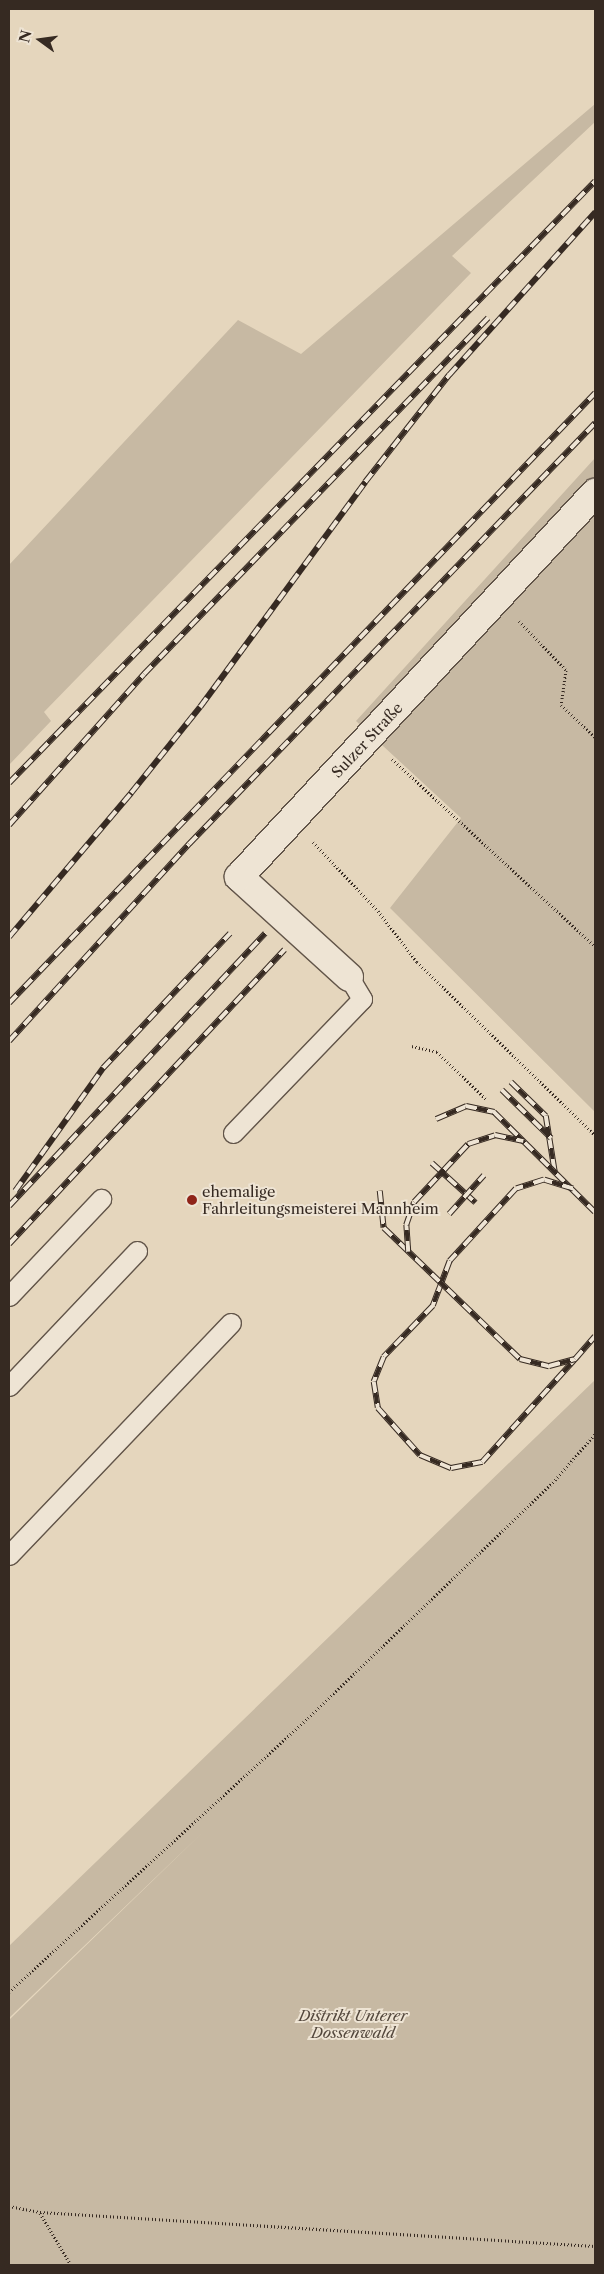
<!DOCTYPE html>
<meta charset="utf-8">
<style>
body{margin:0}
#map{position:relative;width:604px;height:2274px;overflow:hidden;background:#e5d6bd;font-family:"Libre Caslon Text",serif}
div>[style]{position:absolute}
.green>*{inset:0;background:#c7b9a3}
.path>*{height:3px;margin-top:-1.5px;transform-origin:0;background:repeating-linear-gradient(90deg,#362a22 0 1px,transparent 0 3.5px)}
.roads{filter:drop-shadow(1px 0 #625549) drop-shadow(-1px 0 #625549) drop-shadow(0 1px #625549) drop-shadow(0 -1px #625549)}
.service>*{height:19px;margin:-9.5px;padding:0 9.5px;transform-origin:9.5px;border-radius:9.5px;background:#eee4d4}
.minor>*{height:28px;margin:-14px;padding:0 14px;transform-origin:14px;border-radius:14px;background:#eee4d4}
.rail>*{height:5.5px;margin-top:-2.75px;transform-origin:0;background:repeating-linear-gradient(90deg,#eee4d4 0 11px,#362a22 0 22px);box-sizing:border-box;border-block:1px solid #362a22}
.dots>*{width:14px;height:14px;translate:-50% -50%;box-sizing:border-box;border:2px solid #eee4d4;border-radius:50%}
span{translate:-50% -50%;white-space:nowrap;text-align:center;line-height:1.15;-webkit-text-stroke:4px #eee4d4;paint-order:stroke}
.street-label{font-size:15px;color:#362a22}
.poi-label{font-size:15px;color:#362a22}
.left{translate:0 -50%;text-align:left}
.park-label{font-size:15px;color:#53473c;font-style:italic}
.frame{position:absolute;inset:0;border:10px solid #362a22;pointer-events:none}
.north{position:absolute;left:15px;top:15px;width:50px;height:50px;-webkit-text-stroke:4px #eee4d4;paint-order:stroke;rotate:284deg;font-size:14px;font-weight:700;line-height:20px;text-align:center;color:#362a22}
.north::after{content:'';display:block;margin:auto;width:18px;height:22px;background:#362a22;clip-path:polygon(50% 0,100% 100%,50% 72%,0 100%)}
</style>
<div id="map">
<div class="green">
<i style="clip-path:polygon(595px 104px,595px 122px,452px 256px,471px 273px,44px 712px,51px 721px,9px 765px,9px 565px,238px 320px,301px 354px)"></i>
<i style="clip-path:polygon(595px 458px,595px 1112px,390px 908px,461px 818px,356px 721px)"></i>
<i style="clip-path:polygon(595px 1380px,595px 2265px,9px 2265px,9px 2020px,204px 1831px,9px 2018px,9px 1946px)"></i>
</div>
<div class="path">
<i style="left:519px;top:621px;width:68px;rotate:46.2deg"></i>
<i style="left:566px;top:670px;width:35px;rotate:98deg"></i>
<i style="left:561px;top:705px;width:47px;rotate:43.3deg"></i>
<i style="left:392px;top:759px;width:276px;rotate:42.7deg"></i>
<i style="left:313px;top:842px;width:95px;rotate:46.7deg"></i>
<i style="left:378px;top:911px;width:64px;rotate:52.6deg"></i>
<i style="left:417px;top:962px;width:248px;rotate:44.2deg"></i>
<i style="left:412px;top:1046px;width:26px;rotate:13deg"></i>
<i style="left:437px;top:1052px;width:68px;rotate:43.8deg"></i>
<i style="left:9px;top:1992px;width:406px;rotate:-42.5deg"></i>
<i style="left:308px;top:1718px;width:343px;rotate:-43.9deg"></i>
<i style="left:555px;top:1480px;width:61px;rotate:-49deg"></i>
<i style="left:9px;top:2206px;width:32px;rotate:11deg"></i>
<i style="left:40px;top:2212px;width:556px;rotate:3.51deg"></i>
<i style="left:40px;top:2213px;width:61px;rotate:59.2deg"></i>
</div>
<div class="roads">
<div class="service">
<i style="left:233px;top:1133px;width:186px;rotate:-46.1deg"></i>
<i style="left:362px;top:999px;width:26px;rotate:-121deg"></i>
<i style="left:9px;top:1296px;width:134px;rotate:-46.5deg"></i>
<i style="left:9px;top:1386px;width:186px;rotate:-46.5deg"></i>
<i style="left:9px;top:1555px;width:321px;rotate:-46.3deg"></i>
</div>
<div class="minor">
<i style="left:349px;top:977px;width:149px;rotate:-137.7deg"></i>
<i style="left:239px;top:877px;width:524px;rotate:-47.17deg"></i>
</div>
</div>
<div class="rail">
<i style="left:9px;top:783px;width:840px;rotate:-45.77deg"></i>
<i style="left:9px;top:825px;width:203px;rotate:-48.2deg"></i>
<i style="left:144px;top:674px;width:495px;rotate:-46deg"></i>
<i style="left:9px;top:937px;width:189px;rotate:-49.7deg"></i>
<i style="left:131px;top:793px;width:110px;rotate:-51.3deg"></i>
<i style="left:200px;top:707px;width:279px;rotate:-53.7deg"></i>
<i style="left:365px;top:482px;width:136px;rotate:-51.9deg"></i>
<i style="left:449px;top:375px;width:219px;rotate:-48.1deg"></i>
<i style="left:9px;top:1003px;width:846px;rotate:-46.15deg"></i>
<i style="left:9px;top:1041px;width:267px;rotate:-47.6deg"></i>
<i style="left:189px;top:844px;width:585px;rotate:-46.04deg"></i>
<i style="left:511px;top:1082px;width:49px;rotate:44.2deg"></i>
<i style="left:546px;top:1116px;width:57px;rotate:80.9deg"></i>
<i style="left:502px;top:1090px;width:69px;rotate:44.4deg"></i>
<i style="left:436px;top:1119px;width:33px;rotate:-23deg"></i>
<i style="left:466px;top:1106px;width:29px;rotate:12deg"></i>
<i style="left:494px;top:1112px;width:142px;rotate:44.7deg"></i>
<i style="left:432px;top:1163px;width:59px;rotate:42.3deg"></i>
<i style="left:573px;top:1189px;width:30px;rotate:-163deg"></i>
<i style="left:544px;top:1180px;width:29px;rotate:162deg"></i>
<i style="left:516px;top:1189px;width:98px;rotate:132.5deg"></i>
<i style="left:450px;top:1261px;width:48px;rotate:110.7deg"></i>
<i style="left:433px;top:1306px;width:71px;rotate:133.9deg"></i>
<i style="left:384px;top:1357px;width:27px;rotate:112deg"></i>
<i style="left:374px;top:1382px;width:26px;rotate:81deg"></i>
<i style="left:378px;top:1408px;width:63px;rotate:48.2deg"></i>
<i style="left:420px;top:1455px;width:34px;rotate:23deg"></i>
<i style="left:451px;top:1468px;width:32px;rotate:-11deg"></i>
<i style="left:482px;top:1462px;width:139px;rotate:-47.9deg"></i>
<i style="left:15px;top:1191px;width:151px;rotate:-54.4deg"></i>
<i style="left:103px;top:1068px;width:185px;rotate:-46.7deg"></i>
<i style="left:380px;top:1191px;width:37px;rotate:84deg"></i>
<i style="left:384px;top:1228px;width:189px;rotate:43.9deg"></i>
<i style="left:520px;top:1359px;width:30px;rotate:14deg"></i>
<i style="left:549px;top:1366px;width:27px;rotate:-15deg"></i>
<i style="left:575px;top:1359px;width:30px;rotate:-49deg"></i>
<i style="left:9px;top:1206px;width:374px;rotate:-46.8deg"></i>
<i style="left:449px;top:1214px;width:52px;rotate:-48.1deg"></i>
<i style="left:9px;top:1244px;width:403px;rotate:-46.9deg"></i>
<i style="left:408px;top:1252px;width:27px;rotate:-94deg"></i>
<i style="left:406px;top:1225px;width:24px;rotate:-71deg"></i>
<i style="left:414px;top:1202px;width:79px;rotate:-47deg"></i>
<i style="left:468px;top:1144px;width:28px;rotate:-18deg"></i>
<i style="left:495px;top:1135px;width:29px;rotate:12deg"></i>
</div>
<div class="dots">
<i style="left:192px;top:1200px;background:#8f2418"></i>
</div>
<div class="street-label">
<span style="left:367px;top:740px;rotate:-47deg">Sulzer Straße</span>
</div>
<div class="poi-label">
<span class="left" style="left:202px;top:1200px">ehemalige<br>Fahrleitungsmeisterei Mannheim</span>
</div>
<div class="park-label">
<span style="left:353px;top:2024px">Distrikt Unterer<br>Dossenwald</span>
</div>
<div class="frame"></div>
<div class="north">N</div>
</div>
